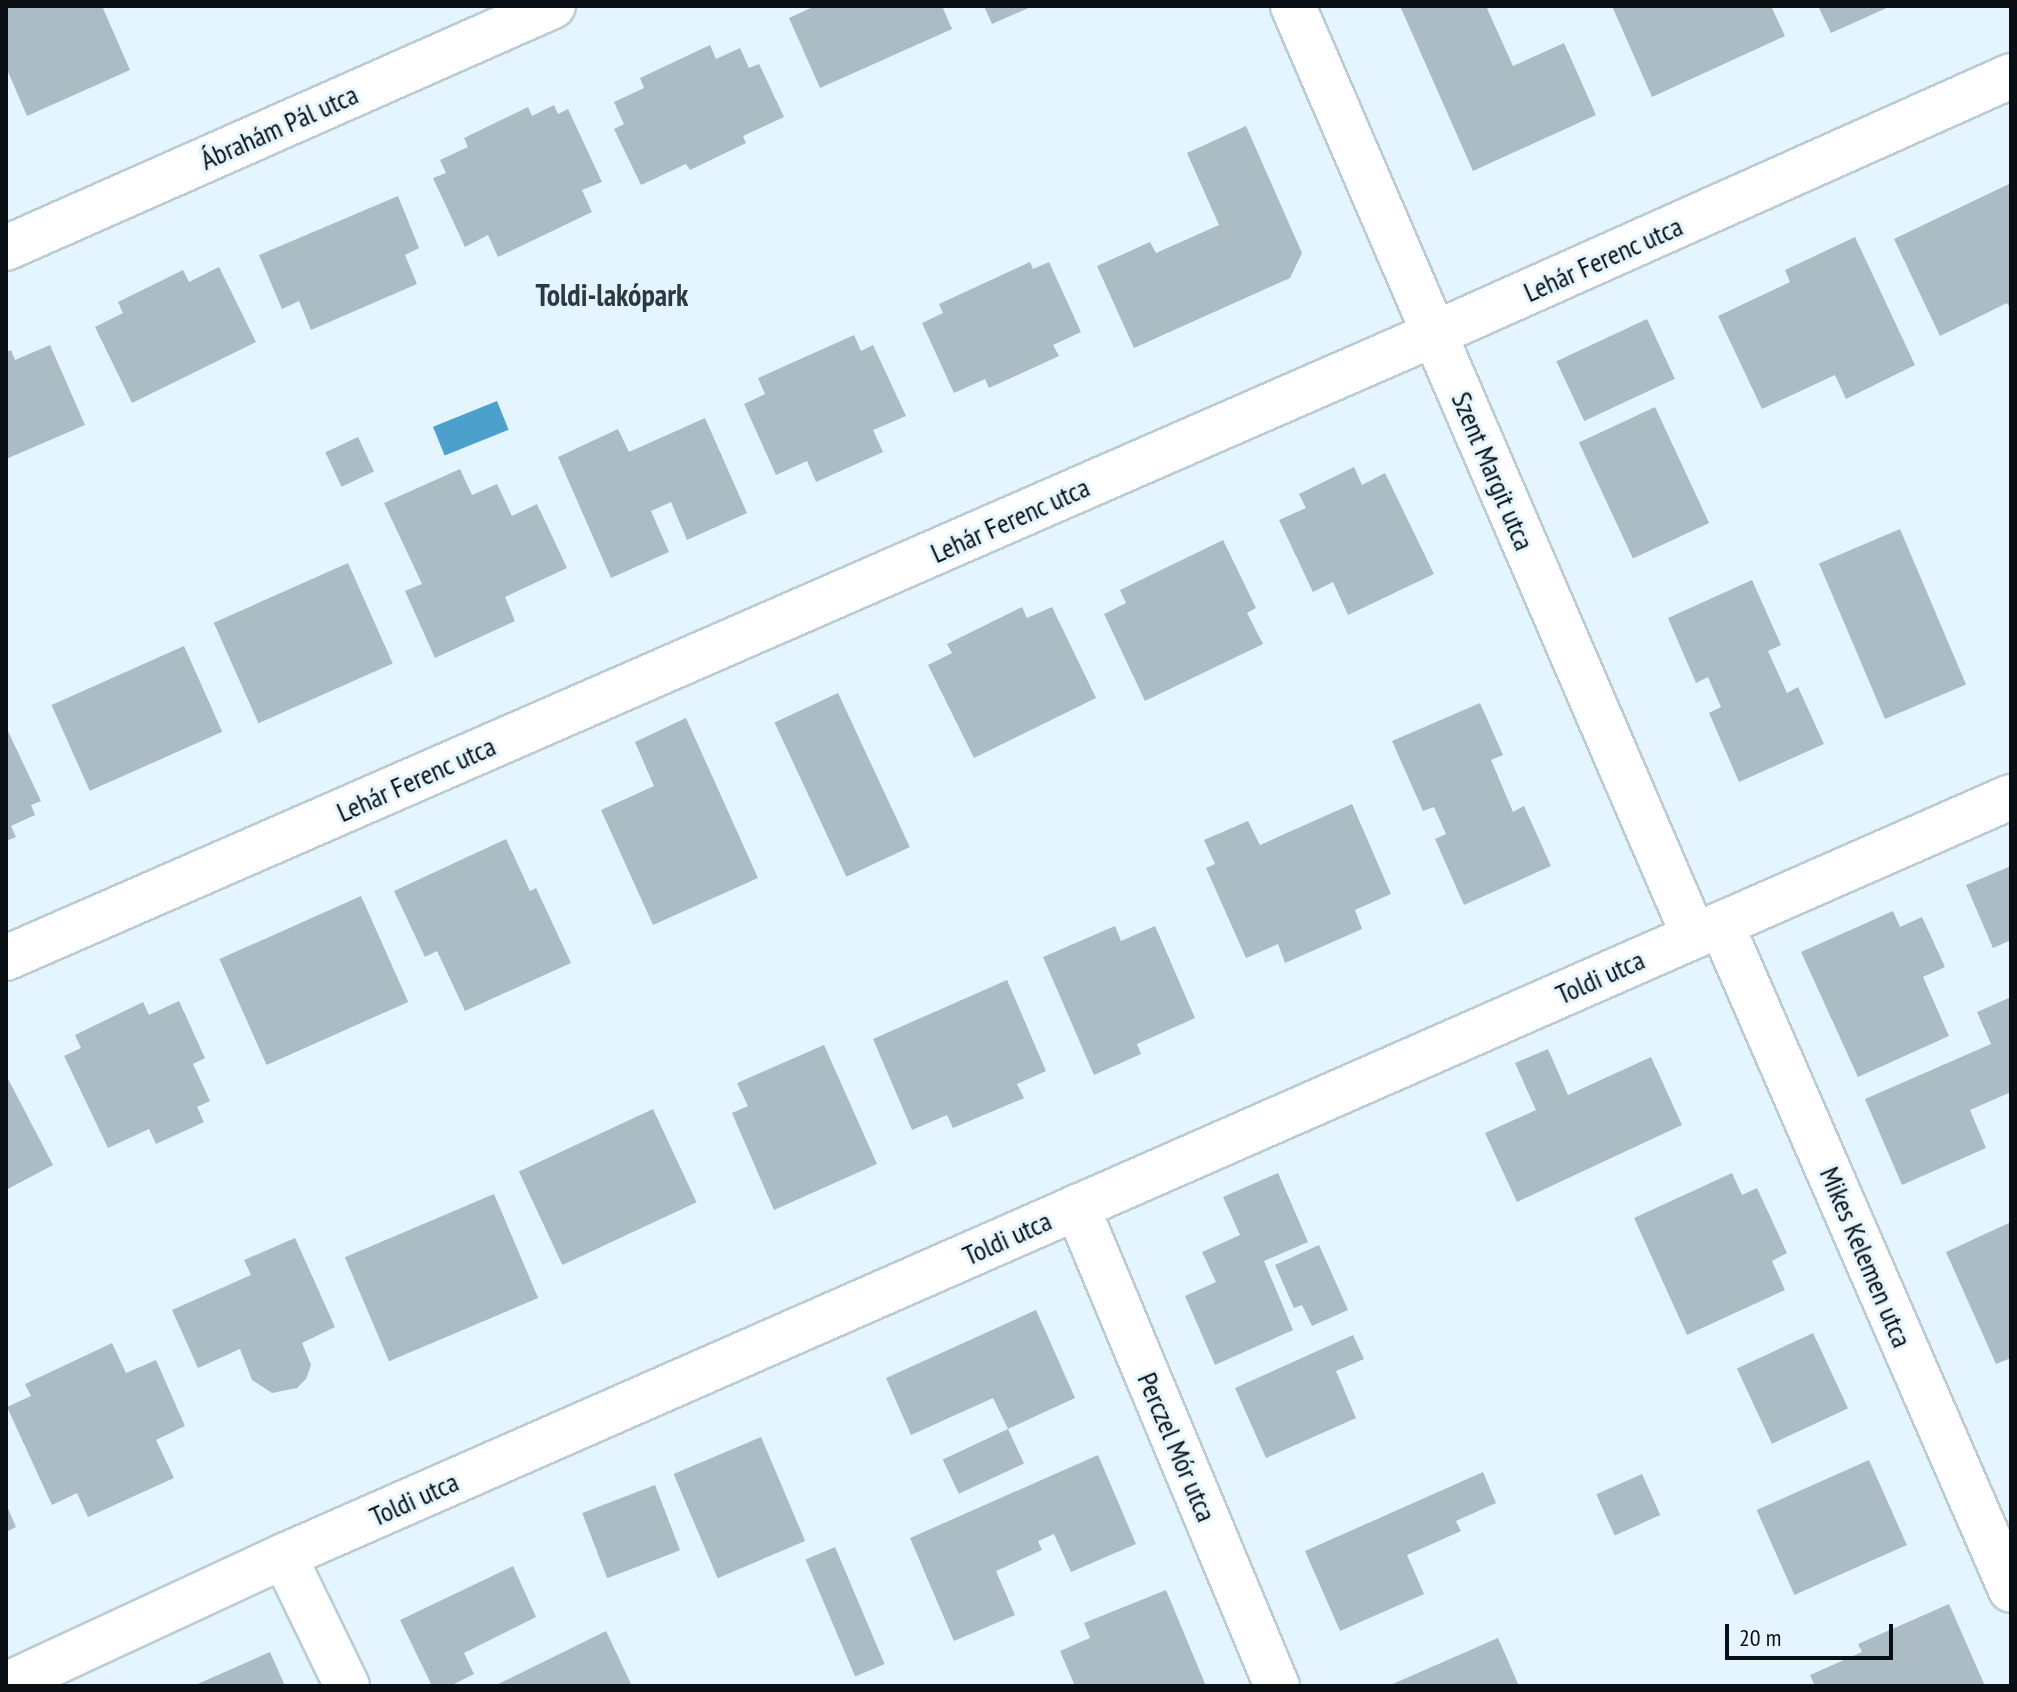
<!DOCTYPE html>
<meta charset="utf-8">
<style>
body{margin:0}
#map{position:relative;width:2017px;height:1692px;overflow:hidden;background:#e4f5ff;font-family:"PT Sans Narrow",sans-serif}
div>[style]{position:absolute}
.water>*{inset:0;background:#4ba1cc;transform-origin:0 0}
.building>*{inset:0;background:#abbcc5;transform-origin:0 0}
.roads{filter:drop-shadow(2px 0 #bbccd6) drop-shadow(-2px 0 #bbccd6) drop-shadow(0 2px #bbccd6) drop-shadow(0 -2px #bbccd6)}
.street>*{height:44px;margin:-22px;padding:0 22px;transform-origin:22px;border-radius:22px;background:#fff}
span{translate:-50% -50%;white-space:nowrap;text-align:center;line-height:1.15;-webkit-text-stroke:6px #e4f5ff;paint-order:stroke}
.street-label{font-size:28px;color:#0a0f13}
.neighbourhood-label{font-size:30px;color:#2b3941;font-weight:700}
.frame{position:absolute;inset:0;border:8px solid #0a0f13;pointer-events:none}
.scale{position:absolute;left:1725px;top:1624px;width:168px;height:36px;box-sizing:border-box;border:4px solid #0a0f13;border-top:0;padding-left:10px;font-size:24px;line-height:28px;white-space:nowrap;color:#0a0f13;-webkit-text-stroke:6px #e4f5ff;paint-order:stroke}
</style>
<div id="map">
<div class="water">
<i style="left:497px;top:401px;width:31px;height:69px;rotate:68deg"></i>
</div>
<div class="building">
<i style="clip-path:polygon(6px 6px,102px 6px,130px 70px,27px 116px,6px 67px)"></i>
<i style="clip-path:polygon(815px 6px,942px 6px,952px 29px,820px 88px,789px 18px)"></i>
<i style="clip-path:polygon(984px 6px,1033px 6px,992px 24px)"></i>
<i style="clip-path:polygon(1400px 6px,1486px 6px,1513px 66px,1564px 43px,1596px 115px,1473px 171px)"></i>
<i style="clip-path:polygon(1612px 6px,1771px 6px,1785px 36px,1652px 97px)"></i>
<i style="clip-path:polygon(1818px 6px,1891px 6px,1831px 33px)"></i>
<i style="clip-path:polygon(710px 45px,716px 59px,740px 48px,749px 68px,759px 64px,784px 117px,743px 136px,746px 143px,690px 170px,686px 164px,641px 185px,614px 129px,624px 124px,614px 102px,644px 88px,640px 78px)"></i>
<i style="clip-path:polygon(554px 105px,558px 114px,568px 109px,602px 182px,582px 190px,592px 212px,498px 257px,488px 235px,465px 247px,433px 178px,446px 173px,440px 160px,468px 147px,464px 138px,528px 107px,532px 116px)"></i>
<i style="clip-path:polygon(1246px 126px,1302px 253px,1290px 278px,1134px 348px,1097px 266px,1150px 242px,1156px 253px,1219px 225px,1187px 153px)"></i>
<i style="clip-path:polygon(2011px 183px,2011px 310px,2007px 303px,1940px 336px,1894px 239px)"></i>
<i style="clip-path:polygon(398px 196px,419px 248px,405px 255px,417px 284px,311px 330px,299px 301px,282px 309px,259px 255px)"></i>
<i style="clip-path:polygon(1855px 237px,1915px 365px,1846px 399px,1835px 375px,1762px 409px,1718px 316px,1790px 282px,1785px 270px)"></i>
<i style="clip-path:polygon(1030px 262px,1033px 269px,1049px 262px,1081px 332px,1053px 345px,1059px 356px,989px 388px,985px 379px,954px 393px,922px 323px,943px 313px,939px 304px)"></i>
<i style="clip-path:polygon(219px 267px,256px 342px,132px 403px,95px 327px,123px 313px,118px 302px,183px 270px,189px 282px)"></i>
<i style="left:1647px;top:319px;width:66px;height:100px;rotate:65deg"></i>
<i style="clip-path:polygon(854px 335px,861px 351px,873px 345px,906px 416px,873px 430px,883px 452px,816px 482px,807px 461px,776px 475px,744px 404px,765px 394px,758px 378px)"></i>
<i style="clip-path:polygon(50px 345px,85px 425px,6px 459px,6px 352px,11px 350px,15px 360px)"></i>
<i style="left:1655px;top:407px;width:128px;height:84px;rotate:65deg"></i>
<i style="clip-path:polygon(705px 418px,747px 513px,687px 540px,671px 502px,651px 511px,669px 552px,611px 578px,558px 457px,618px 429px,629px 452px)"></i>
<i style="left:358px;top:437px;width:38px;height:36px;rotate:65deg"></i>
<i style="clip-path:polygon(1354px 467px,1362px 485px,1385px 473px,1434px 574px,1348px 615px,1333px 582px,1313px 592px,1279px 520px,1306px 508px,1299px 494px)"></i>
<i style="clip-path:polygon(460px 469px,472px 495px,497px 484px,512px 516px,537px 504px,567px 568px,505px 597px,515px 621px,435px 658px,405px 591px,422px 584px,384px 503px)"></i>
<i style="left:1900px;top:529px;width:169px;height:88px;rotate:67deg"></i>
<i style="clip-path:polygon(1223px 540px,1256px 608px,1247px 613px,1263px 644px,1145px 701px,1104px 614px,1126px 603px,1120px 590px)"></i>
<i style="left:348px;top:563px;width:110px;height:147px;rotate:66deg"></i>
<i style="clip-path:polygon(1752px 580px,1781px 645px,1768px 651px,1787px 693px,1798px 687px,1824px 744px,1739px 782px,1709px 713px,1721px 707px,1708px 677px,1696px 683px,1668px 618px)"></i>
<i style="clip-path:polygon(1022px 607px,1027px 618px,1052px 607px,1096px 698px,974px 758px,928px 665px,952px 653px,947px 644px)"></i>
<i style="left:184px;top:646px;width:94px;height:145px;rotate:66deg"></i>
<i style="left:838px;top:693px;width:170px;height:70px;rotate:65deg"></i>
<i style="clip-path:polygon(1480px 703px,1503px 755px,1491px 760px,1513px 812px,1524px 806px,1551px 866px,1464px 905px,1435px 839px,1446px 834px,1434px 807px,1423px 811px,1392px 741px)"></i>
<i style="clip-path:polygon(686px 718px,758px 878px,653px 925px,601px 810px,654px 786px,635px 742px)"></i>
<i style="clip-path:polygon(6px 727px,41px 801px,31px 805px,35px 815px,11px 826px,16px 837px,6px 841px)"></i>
<i style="clip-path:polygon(1352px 804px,1391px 894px,1355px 910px,1362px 929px,1285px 963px,1278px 944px,1246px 958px,1206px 868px,1215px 864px,1204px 840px,1248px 821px,1260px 845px)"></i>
<i style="clip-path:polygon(506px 839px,530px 891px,536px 888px,571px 963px,465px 1011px,437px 951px,425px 957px,394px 891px)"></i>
<i style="clip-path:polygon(2011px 866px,2011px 940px,1993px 948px,1966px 885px)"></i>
<i style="left:361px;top:896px;width:116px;height:155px;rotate:66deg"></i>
<i style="clip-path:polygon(1893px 911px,1900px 927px,1922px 917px,1945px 967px,1923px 977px,1949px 1036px,1858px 1077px,1801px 952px)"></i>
<i style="clip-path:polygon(1115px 926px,1121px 941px,1155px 926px,1195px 1018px,1137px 1044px,1141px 1054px,1094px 1075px,1043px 957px)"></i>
<i style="clip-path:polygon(1007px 980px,1046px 1071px,1017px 1084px,1024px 1098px,953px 1128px,947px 1115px,912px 1130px,873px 1039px)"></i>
<i style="clip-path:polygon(2011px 997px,2011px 1092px,1970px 1110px,1986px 1148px,1902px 1185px,1865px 1099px,1991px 1044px,1977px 1012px)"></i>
<i style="clip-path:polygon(179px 1001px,205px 1058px,193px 1064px,210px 1101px,197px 1107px,204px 1122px,156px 1144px,149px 1129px,108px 1148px,64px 1056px,81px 1048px,75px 1035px,143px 1002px,149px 1015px)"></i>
<i style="clip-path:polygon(824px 1045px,877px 1164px,774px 1210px,732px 1113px,748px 1106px,737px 1083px)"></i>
<i style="clip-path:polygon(1548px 1049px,1568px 1095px,1651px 1057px,1682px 1125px,1517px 1202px,1485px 1133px,1536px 1110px,1515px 1063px)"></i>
<i style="clip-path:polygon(6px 1075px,53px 1165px,6px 1190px)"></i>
<i style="left:653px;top:1109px;width:103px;height:148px;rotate:65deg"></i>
<i style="clip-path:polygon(1278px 1173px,1308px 1242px,1264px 1261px,1293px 1330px,1215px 1365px,1185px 1296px,1216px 1282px,1202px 1252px,1240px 1235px,1223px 1197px)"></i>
<i style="clip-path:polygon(1732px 1173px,1742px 1195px,1757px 1188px,1787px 1253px,1772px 1261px,1785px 1290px,1687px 1335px,1634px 1218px)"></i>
<i style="left:494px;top:1194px;width:113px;height:162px;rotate:67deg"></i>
<i style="clip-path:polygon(2011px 1222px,2011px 1358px,1996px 1364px,1946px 1252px)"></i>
<i style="clip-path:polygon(295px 1238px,335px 1327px,302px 1343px,311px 1365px,306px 1379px,297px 1388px,272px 1393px,252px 1380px,240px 1349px,198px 1368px,172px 1310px,251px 1275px,244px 1260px)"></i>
<i style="clip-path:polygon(1319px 1245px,1348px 1310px,1312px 1326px,1302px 1305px,1294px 1308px,1275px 1265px)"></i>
<i style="clip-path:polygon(1036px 1310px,1075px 1398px,1008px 1429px,993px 1398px,911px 1435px,886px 1378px)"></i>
<i style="left:1813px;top:1333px;width:83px;height:84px;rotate:65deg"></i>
<i style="clip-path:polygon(1353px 1335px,1364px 1359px,1336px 1371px,1356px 1418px,1266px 1458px,1235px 1388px)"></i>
<i style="clip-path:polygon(112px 1343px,126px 1373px,156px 1360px,185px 1426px,156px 1440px,174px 1478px,88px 1517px,77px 1493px,52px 1505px,7px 1407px,31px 1396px,25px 1384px)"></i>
<i style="left:1008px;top:1429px;width:38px;height:72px;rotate:65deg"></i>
<i style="left:761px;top:1437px;width:113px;height:95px;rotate:67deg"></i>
<i style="clip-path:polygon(1098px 1455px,1136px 1544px,1071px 1572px,1054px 1534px,1038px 1541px,1042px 1550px,996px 1571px,1015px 1615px,954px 1641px,910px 1538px)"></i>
<i style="left:1869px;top:1460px;width:93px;height:123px;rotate:66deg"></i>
<i style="clip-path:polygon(1483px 1472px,1496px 1503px,1456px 1521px,1461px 1531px,1407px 1555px,1424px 1594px,1340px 1631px,1305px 1551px)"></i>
<i style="left:1642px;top:1474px;width:45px;height:50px;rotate:66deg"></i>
<i style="left:655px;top:1485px;width:70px;height:78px;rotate:69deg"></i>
<i style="clip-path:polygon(6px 1504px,16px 1527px,6px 1532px)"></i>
<i style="left:835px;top:1547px;width:127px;height:32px;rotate:67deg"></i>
<i style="clip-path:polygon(513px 1566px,536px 1617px,464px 1653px,474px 1674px,450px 1686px,432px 1686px,400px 1620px)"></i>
<i style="clip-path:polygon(1166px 1590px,1206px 1686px,1075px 1686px,1060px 1651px,1090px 1638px,1084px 1623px)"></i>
<i style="clip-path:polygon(1949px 1604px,1985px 1686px,1815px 1686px,1810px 1675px,1862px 1652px,1858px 1644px)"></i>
<i style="clip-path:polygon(606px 1631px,632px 1686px,494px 1686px)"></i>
<i style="clip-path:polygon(1498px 1638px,1519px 1686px,1388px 1686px)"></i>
<i style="clip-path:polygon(270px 1652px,285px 1686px,193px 1686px)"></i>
</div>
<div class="roads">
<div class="street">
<i style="left:1293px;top:6px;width:1013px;rotate:66.68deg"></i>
<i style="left:6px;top:248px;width:598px;rotate:-23.87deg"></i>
<i style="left:1721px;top:924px;width:726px;rotate:66.47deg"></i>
<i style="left:6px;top:958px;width:1558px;rotate:-23.6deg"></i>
<i style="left:1434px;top:334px;width:632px;rotate:-24.09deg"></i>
<i style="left:1077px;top:1207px;width:519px;rotate:67.34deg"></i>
<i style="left:284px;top:1556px;width:144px;rotate:64.1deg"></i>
<i style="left:6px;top:1685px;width:306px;rotate:-24.9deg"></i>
<i style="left:284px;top:1556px;width:1886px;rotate:-23.73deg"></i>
</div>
</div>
<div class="street-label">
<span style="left:279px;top:127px;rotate:-24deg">Ábrahám Pál utca</span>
<span style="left:1603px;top:259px;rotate:-24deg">Lehár Ferenc utca</span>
<span style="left:1493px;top:471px;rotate:67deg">Szent Margit utca</span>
<span style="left:1010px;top:520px;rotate:-24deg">Lehár Ferenc utca</span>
<span style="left:416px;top:779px;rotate:-24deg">Lehár Ferenc utca</span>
<span style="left:1600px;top:977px;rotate:-24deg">Toldi utca</span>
<span style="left:1007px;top:1238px;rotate:-24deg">Toldi utca</span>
<span style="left:1866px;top:1257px;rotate:67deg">Mikes Kelemen utca</span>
<span style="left:1177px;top:1447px;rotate:67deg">Perczel Mór utca</span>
<span style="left:414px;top:1499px;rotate:-24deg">Toldi utca</span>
</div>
<div class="neighbourhood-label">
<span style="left:612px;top:295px">Toldi-lakópark</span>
</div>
<div class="frame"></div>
<div class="scale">20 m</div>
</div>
